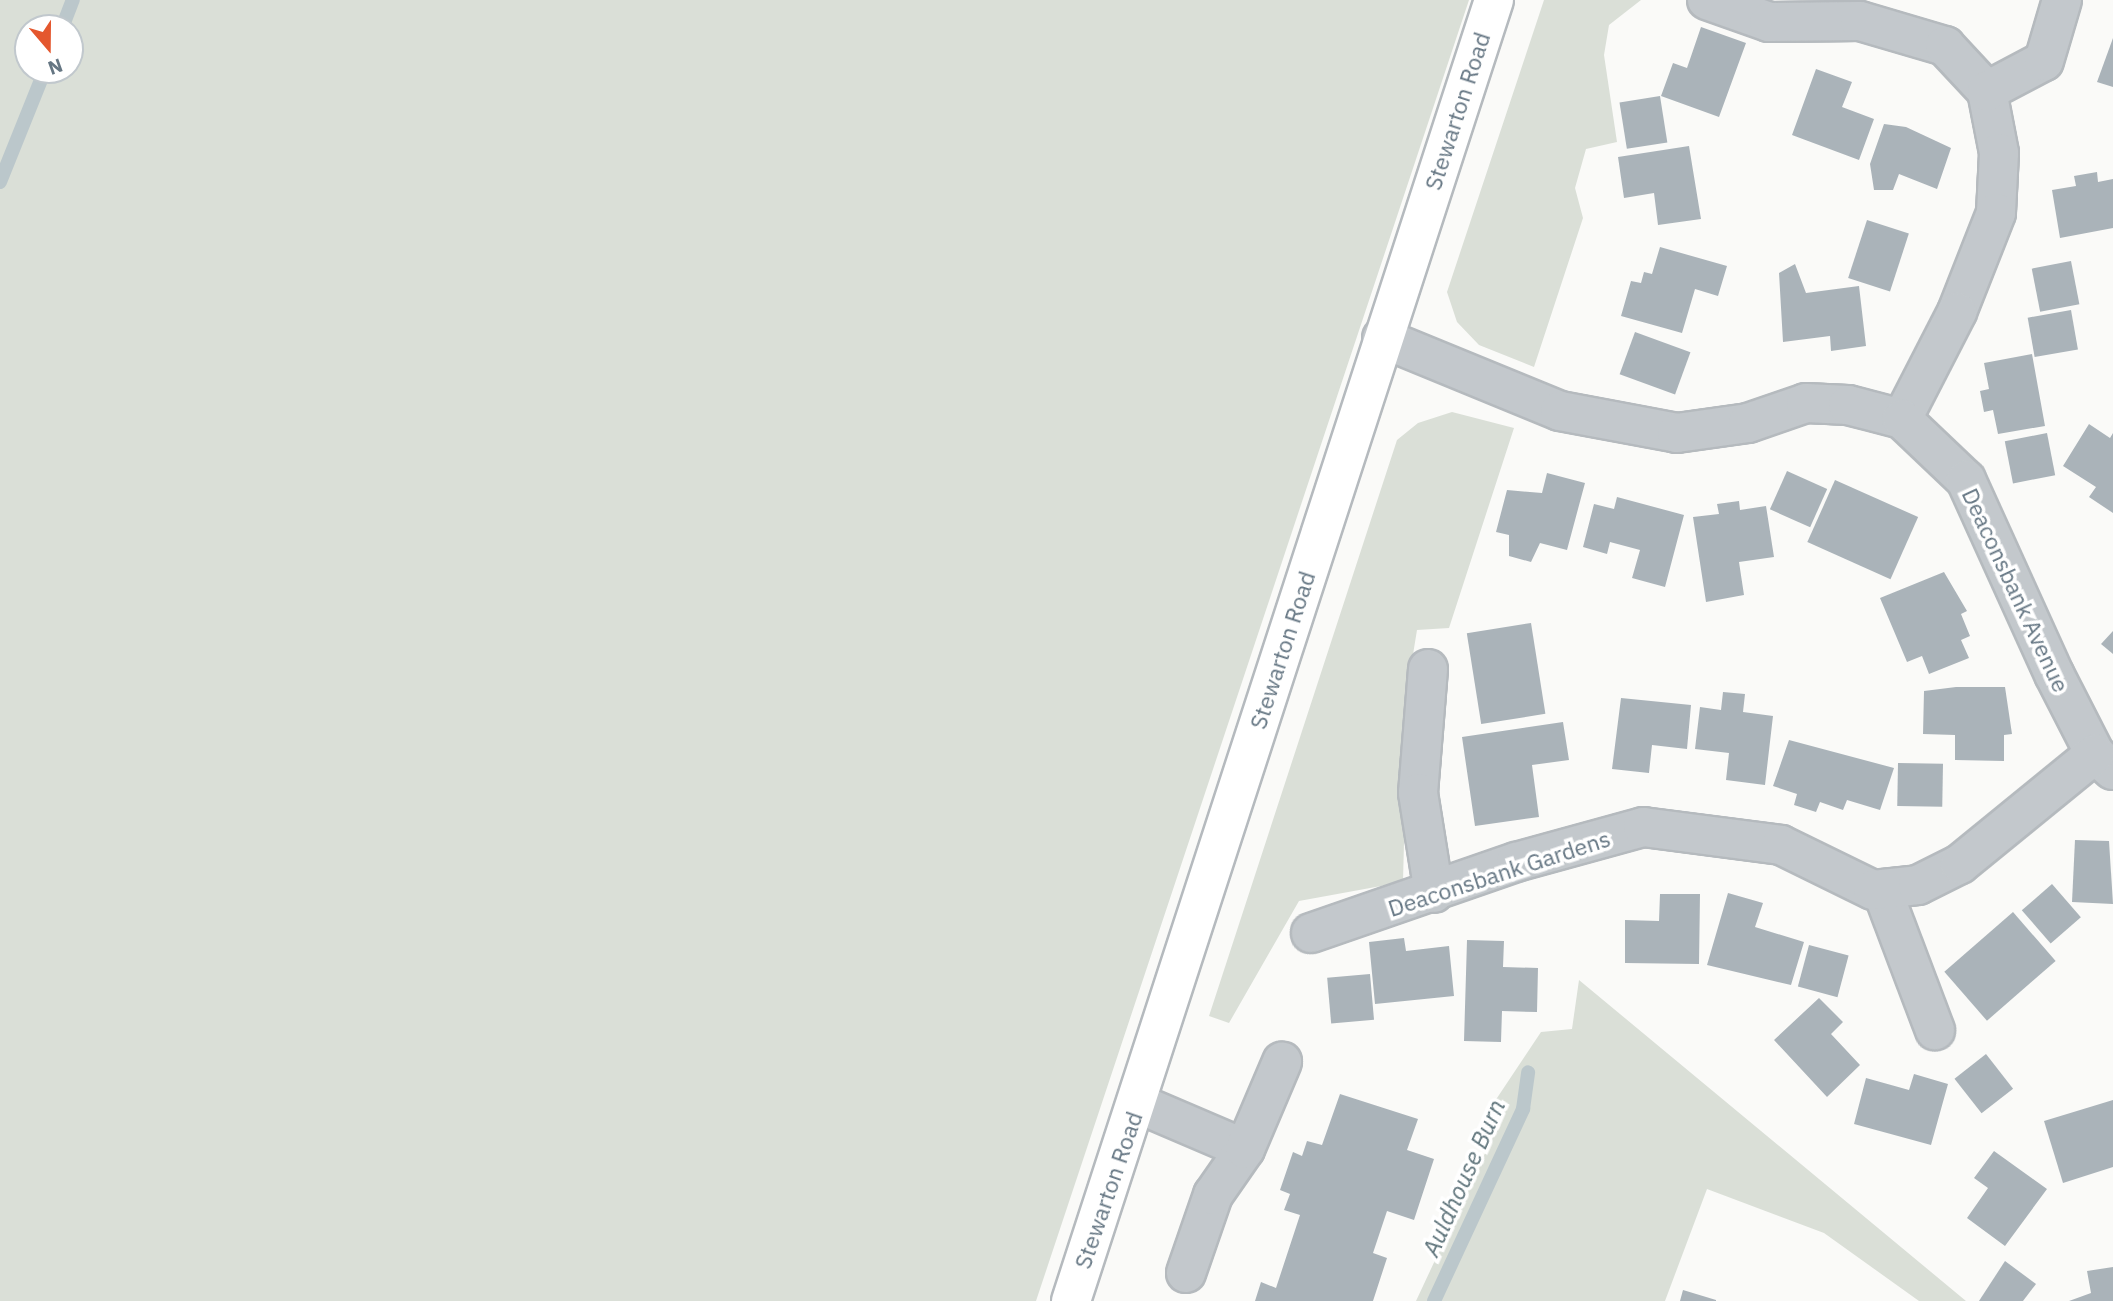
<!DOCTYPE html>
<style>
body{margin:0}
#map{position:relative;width:2113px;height:1301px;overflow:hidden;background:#fafaf8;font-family:"IBM Plex Sans",sans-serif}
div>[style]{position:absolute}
.green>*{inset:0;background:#dadfd7}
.stream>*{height:14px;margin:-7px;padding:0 7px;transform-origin:7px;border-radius:7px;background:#bbc7cb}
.building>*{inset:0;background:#aab3b9;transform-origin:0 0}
.roads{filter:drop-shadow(2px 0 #b5babe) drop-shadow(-2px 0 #b5babe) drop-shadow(0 2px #b5babe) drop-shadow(0 -2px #b5babe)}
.minor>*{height:38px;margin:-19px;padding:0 19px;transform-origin:19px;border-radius:19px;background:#c3c8cc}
.major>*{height:38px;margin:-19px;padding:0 19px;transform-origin:19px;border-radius:19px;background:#fff}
span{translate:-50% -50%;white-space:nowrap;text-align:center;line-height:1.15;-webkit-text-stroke:7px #fff;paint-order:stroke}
.street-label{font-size:23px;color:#657683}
.water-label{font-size:24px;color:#60757c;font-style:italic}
.north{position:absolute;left:14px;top:14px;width:70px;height:70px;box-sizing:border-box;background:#fff;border:2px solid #c1c8cd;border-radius:50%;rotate:160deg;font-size:19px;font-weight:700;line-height:28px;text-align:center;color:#657683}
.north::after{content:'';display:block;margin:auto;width:24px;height:32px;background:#e4572e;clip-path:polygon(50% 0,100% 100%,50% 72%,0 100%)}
</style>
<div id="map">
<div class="green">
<i style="clip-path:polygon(evenodd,0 0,1469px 0,1036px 1301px,0 1301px,0 0,28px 28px,70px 28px,70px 70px,28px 70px,28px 28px)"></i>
<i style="clip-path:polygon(1544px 0,1641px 0,1609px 25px,1604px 55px,1617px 142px,1586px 149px,1575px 188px,1583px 218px,1534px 367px,1479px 345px,1457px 322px,1447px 292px)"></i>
<i style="clip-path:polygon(1452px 412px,1514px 428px,1449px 628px,1417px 630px,1408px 685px,1403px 882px,1299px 901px,1229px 1023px,1209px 1016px,1397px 440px,1418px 423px)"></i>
<i style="clip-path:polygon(1579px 980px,1966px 1301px,1919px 1301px,1824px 1233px,1707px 1189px,1665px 1301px,1416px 1301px,1494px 1134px,1487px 1113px,1541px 1032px,1572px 1029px)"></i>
</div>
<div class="stream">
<i style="left:62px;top:28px;width:30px;rotate:-69deg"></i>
<i style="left:0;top:182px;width:121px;rotate:-68.1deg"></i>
<i style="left:1434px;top:1301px;width:212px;rotate:-65.1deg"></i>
<i style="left:1523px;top:1109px;width:37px;rotate:-82deg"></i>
</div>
<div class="building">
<i style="clip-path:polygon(1701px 27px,1746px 43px,1719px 117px,1661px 96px,1673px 63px,1687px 68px)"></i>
<i style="clip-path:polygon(2113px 38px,2113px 87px,2097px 82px)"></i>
<i style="clip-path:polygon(1816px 69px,1852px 82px,1842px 107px,1874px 119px,1859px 160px,1792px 135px)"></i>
<i style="left:1660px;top:96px;width:47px;height:41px;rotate:81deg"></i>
<i style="clip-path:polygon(1884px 124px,1906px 127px,1951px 148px,1937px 189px,1899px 174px,1893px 190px,1874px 190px,1870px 164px)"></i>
<i style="clip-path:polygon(1689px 146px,1701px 219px,1658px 225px,1654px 193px,1624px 198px,1618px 157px)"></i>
<i style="clip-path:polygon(2097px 172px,2098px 182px,2113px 179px,2113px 228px,2060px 238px,2052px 190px,2076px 186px,2074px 176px)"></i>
<i style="left:1867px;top:220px;width:44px;height:61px;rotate:18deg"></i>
<i style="clip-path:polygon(1660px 247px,1727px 266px,1718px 296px,1695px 289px,1682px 333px,1621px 316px,1631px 281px,1641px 283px,1644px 272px,1652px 274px)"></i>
<i style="left:2071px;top:261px;width:44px;height:40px;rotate:79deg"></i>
<i style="clip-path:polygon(1795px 264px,1806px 293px,1859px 286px,1866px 346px,1831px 351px,1830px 336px,1783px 342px,1779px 273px)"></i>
<i style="left:2071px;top:310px;width:40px;height:44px;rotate:80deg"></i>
<i style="left:1635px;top:332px;width:59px;height:45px;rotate:20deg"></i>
<i style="clip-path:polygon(2032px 354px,2045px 426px,1998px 434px,1993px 410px,1984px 412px,1980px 391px,1989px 389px,1984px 363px)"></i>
<i style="clip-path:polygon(2089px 424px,2110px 438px,2113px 433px,2113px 513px,2089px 497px,2096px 487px,2063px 466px)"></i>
<i style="left:2047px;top:433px;width:43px;height:43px;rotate:79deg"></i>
<i style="left:1787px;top:471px;width:44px;height:42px;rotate:24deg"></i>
<i style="clip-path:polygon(1547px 473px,1585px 483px,1567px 550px,1540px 543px,1531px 562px,1509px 556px,1509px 535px,1496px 532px,1507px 490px,1542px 493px)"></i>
<i style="left:1835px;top:480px;width:91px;height:68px;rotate:24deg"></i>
<i style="clip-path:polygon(1617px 497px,1684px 515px,1665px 587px,1632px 578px,1640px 550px,1610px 542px,1607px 554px,1583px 547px,1594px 504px,1614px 509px)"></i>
<i style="clip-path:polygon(1739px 501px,1740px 510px,1766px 506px,1774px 557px,1739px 562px,1744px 595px,1706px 602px,1693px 517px,1719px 514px,1717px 504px)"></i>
<i style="clip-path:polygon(1944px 572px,1967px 611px,1961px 614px,1970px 636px,1961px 640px,1969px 658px,1929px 674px,1922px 656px,1907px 662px,1880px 598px)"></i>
<i style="left:1531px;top:623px;width:92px;height:65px;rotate:81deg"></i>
<i style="clip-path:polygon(2113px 631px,2113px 654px,2101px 644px)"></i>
<i style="clip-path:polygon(1956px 687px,2005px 687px,2012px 734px,2004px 735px,2004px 761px,1955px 760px,1955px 735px,1923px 734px,1924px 691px)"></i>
<i style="clip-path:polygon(1723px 692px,1745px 694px,1743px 712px,1773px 716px,1765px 785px,1726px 780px,1729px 753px,1695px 749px,1700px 707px,1721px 710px)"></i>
<i style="clip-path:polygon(1621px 698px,1691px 705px,1687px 749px,1652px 745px,1649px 773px,1612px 769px)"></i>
<i style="clip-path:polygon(1563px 722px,1569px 760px,1532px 765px,1539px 817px,1475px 826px,1462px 737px)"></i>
<i style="clip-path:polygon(1789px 740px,1894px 768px,1880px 810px,1847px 800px,1843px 810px,1820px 802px,1816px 812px,1794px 805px,1797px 794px,1773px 786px)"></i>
<i style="left:1898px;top:763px;width:45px;height:43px;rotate:1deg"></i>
<i style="clip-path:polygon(2075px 840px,2109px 841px,2113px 904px,2072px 902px)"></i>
<i style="left:2052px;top:884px;width:44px;height:40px;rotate:49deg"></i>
<i style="clip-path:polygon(1728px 893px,1763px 903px,1755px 927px,1804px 942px,1791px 985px,1707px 965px)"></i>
<i style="clip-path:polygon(1660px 894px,1700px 894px,1699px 964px,1625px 963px,1625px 920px,1659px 921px)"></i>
<i style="left:2013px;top:912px;width:65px;height:91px;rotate:49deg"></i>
<i style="clip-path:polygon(1404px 938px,1406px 951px,1449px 946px,1454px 996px,1375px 1004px,1369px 942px)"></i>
<i style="clip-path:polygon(1467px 940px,1504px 941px,1503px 967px,1538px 968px,1537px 1012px,1502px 1011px,1501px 1042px,1464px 1041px)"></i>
<i style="left:1809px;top:945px;width:41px;height:43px;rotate:15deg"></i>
<i style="left:1370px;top:974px;width:46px;height:43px;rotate:85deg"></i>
<i style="clip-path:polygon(1819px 998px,1843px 1022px,1831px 1034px,1860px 1065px,1827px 1097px,1774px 1040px)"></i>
<i style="left:1986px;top:1054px;width:44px;height:40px;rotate:52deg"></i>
<i style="clip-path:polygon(1914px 1074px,1948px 1084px,1931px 1145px,1854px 1124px,1866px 1078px,1909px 1090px)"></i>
<i style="clip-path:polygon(1340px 1094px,1418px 1119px,1407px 1150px,1434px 1159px,1414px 1220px,1387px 1211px,1373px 1253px,1387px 1258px,1373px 1301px,1255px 1301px,1261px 1282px,1276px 1288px,1300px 1215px,1284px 1210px,1290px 1194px,1280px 1190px,1293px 1152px,1302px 1156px,1307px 1141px,1322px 1145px)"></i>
<i style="clip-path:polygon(2113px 1100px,2113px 1167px,2063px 1183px,2044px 1121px)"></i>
<i style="clip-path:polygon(1994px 1151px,2047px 1189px,2005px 1246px,1967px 1218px,1988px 1188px,1974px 1178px)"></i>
<i style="clip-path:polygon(2005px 1261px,2036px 1284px,2023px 1301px,1979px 1301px)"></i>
<i style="clip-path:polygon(2113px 1267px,2113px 1301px,2069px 1301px,2091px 1293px,2087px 1271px)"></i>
<i style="clip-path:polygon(1683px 1290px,1716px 1300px,1716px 1301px,1680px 1301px)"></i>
</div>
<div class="roads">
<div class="minor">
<i style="left:1707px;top:0;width:66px;rotate:19.5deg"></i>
<i style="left:1769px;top:22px;width:91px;rotate:-0.6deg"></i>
<i style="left:1860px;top:21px;width:89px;rotate:16.4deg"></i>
<i style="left:1945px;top:46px;width:62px;rotate:47deg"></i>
<i style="left:1987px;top:91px;width:63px;rotate:79deg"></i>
<i style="left:1999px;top:153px;width:60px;rotate:92.9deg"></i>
<i style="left:1996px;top:213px;width:106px;rotate:111.5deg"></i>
<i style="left:1957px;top:312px;width:120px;rotate:117.2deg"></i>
<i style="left:1987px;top:91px;width:64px;rotate:-27.8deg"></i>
<i style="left:2044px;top:61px;width:64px;rotate:-73.6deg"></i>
<i style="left:1382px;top:338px;width:192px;rotate:22.3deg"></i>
<i style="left:1560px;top:411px;width:119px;rotate:10.6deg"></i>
<i style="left:1677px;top:433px;width:72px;rotate:-8deg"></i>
<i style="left:1748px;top:423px;width:61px;rotate:-19deg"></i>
<i style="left:1806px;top:403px;width:42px;rotate:2.7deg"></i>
<i style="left:1848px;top:405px;width:56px;rotate:14.5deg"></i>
<i style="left:1902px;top:419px;width:88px;rotate:43.6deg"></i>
<i style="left:1966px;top:480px;width:213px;rotate:65.6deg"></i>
<i style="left:2054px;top:674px;width:90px;rotate:62.9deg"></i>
<i style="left:2095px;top:754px;width:24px;rotate:42deg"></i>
<i style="left:1428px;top:669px;width:124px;rotate:94.6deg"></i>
<i style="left:1418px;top:793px;width:101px;rotate:80.9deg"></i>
<i style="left:1882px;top:890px;width:150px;rotate:69.3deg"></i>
<i style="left:1311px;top:933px;width:217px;rotate:-19.1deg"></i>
<i style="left:1516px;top:862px;width:132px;rotate:-15.4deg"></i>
<i style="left:1643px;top:827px;width:139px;rotate:7.4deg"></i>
<i style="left:1781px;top:845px;width:102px;rotate:26.1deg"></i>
<i style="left:1873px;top:890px;width:45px;rotate:-6.3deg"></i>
<i style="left:1918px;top:885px;width:47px;rotate:-26.6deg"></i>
<i style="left:1960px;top:864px;width:174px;rotate:-39.2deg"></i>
<i style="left:1137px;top:1103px;width:117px;rotate:23.1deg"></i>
<i style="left:1186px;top:1273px;width:83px;rotate:-70.9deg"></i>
<i style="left:1213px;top:1195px;width:56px;rotate:-55.2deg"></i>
<i style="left:1245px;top:1149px;width:95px;rotate:-67deg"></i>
</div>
<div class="major">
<i style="left:1071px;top:1301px;width:1368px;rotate:-71.99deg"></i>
</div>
</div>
<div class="street-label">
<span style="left:1457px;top:111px;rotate:-72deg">Stewarton Road</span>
<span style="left:2016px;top:590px;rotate:65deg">Deaconsbank Avenue</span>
<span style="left:1282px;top:650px;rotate:-72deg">Stewarton Road</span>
<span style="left:1499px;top:873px;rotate:-18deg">Deaconsbank Gardens</span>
<span style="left:1108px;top:1190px;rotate:-71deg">Stewarton Road</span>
</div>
<div class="water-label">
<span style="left:1464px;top:1178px;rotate:-66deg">Auldhouse Burn</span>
</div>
<div class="north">N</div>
</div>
